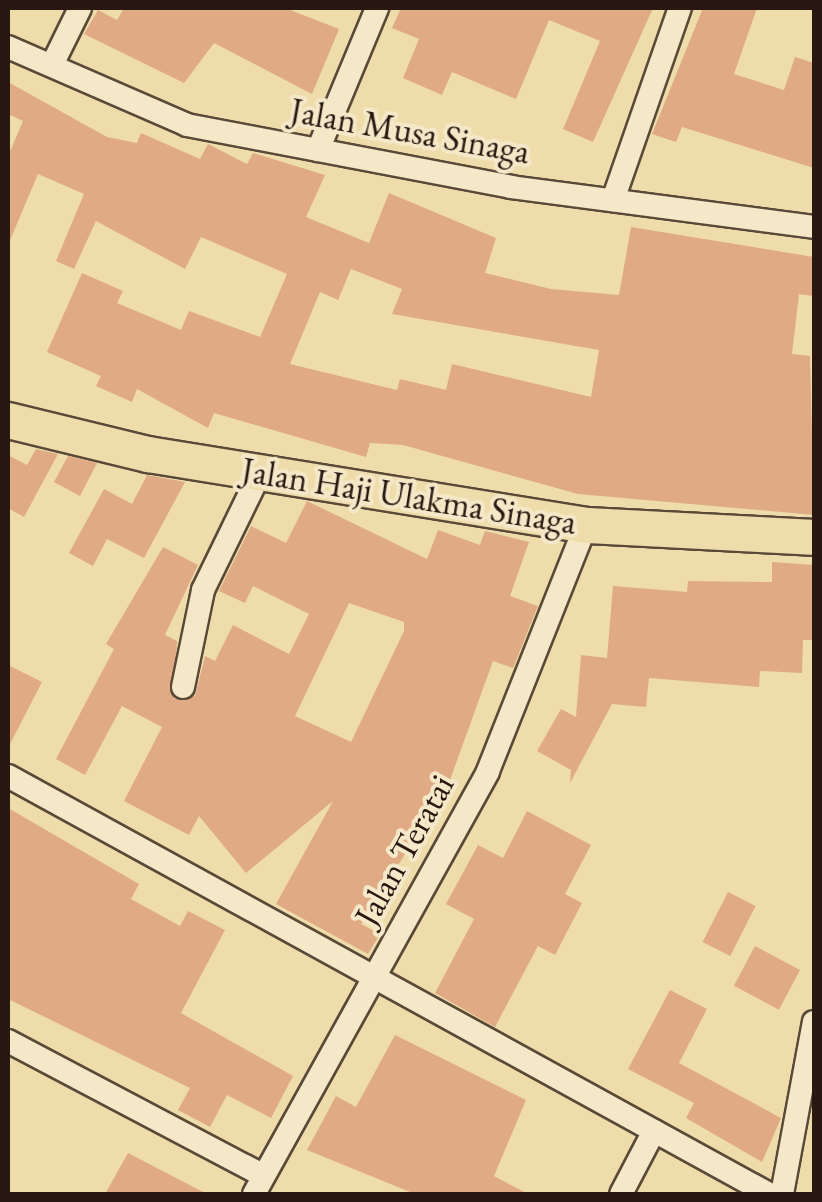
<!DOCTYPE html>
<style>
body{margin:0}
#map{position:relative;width:822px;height:1202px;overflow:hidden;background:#eedcaa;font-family:"EB Garamond",serif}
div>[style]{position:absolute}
.building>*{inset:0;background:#e0ab84;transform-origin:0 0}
.roads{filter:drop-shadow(2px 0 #5a4938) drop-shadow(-2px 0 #5a4938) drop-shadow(0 2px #5a4938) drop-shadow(0 -2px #5a4938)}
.minor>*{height:22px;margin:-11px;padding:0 11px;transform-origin:11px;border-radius:11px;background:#f4e8c8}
.primary>*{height:35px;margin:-17.5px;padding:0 17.5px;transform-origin:17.5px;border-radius:17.5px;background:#eedcaa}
span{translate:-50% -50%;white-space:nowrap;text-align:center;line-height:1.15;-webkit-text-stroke:8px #f4e8c8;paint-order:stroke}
.street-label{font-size:35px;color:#291812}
.frame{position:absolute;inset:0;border:10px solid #291812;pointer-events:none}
</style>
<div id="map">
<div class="building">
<i style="clip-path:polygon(124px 8px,285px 8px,339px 29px,312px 94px,214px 43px,184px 83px,84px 34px,98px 10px,117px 20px)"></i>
<i style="clip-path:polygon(401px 8px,653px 8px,593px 142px,563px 129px,600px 41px,549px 20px,516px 99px,452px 72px,442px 95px,403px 78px,419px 39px,392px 28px)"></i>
<i style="clip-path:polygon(703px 8px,757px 8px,734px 74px,784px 90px,795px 57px,814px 63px,814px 168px,682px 127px,676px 142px,652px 134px)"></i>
<i style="clip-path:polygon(evenodd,8px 82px,107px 137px,137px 143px,141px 133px,200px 159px,208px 144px,247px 164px,253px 153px,325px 175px,306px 217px,369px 243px,389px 193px,496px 238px,485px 273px,551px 289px,619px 295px,631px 227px,814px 257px,813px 296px,799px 294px,792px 354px,810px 356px,814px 515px,578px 494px,403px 445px,370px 443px,366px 457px,214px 413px,208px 428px,137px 389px,132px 402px,96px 386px,101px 376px,47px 352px,82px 273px,123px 291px,117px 303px,181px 330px,189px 311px,260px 337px,287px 274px,201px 237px,185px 269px,96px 221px,74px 269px,56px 261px,84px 194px,38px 174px,8px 245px,8px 156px,23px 121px,8px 114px,8px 82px,351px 269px,402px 289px,392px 314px,599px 350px,591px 397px,452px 364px,446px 390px,400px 379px,397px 390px,290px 364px,320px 292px,338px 300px,351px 269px)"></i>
<i style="clip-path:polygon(36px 449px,58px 454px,24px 517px,8px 508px,8px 455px,27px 465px)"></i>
<i style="clip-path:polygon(68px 456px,97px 463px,80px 496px,54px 482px)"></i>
<i style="clip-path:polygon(147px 475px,185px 482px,144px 558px,107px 539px,93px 566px,69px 553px,104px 489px,132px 504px)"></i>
<i style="clip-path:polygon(evenodd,307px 501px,427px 559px,438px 530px,480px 545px,485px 531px,529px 542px,510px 596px,538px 606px,513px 668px,493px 661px,429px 838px,419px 832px,361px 924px,380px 934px,368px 954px,276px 904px,333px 801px,246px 873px,199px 816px,189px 835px,124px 801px,162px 727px,122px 706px,85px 775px,56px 759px,114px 649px,106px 644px,163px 547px,198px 565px,165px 635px,177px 641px,174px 699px,195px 696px,205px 656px,215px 661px,233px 625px,289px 654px,309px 614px,253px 586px,245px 603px,219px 591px,251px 526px,286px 543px,307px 501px,349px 603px,404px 622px,404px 631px,351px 742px,295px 716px,349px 603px)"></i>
<i style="clip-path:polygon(772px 562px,814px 565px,814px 640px,803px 640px,802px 673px,760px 671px,759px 687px,649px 678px,646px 707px,612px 704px,570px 783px,571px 770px,537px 751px,561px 709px,576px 717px,581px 655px,607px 658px,613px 586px,687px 592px,688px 581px,772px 582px)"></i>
<i style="clip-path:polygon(8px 665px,42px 682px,8px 748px)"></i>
<i style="clip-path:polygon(8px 808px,139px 884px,131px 899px,180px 926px,188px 911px,225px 930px,181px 1013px,293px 1076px,271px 1118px,227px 1095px,210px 1127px,178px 1110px,190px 1088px,8px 999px)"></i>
<i style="clip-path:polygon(527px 811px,591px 845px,565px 894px,582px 903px,555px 955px,538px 946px,495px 1027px,435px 993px,474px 919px,446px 904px,478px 845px,503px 858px)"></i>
<i style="left:728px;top:892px;width:31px;height:56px;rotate:27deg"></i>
<i style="left:755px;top:946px;width:51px;height:45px;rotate:28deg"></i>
<i style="clip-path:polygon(670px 990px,707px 1009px,679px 1063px,781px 1118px,762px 1162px,686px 1118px,694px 1103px,628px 1069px)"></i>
<i style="clip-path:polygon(395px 1035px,526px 1100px,494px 1176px,528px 1194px,415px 1194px,307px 1150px,336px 1096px,356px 1107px)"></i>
<i style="clip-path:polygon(128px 1153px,207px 1194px,105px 1194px)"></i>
</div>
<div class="roads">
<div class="minor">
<i style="left:8px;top:47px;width:195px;rotate:23.5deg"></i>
<i style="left:187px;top:125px;width:330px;rotate:10.8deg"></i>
<i style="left:511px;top:187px;width:306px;rotate:7.5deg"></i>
<i style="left:52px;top:65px;width:64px;rotate:-63.8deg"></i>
<i style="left:318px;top:150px;width:154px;rotate:-67.4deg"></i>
<i style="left:613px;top:200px;width:203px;rotate:-70.8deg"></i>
<i style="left:183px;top:687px;width:99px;rotate:-78.3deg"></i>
<i style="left:203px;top:590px;width:130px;rotate:-64deg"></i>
<i style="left:8px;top:776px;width:868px;rotate:28.78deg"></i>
<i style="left:8px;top:1041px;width:287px;rotate:27.8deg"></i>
<i style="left:254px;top:1194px;width:483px;rotate:-61deg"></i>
<i style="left:488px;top:771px;width:265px;rotate:-68.3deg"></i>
<i style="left:621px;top:1194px;width:71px;rotate:-62.4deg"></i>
<i style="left:782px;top:1194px;width:175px;rotate:-79.5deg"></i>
</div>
<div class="primary">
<i style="left:8px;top:420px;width:144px;rotate:13.7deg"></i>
<i style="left:148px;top:454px;width:444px;rotate:9.2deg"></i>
<i style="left:586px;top:525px;width:228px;rotate:3deg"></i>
</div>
</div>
<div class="street-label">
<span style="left:410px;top:131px;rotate:10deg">Jalan Musa Sinaga</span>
<span style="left:409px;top:496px;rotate:9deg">Jalan Haji Ulakma Sinaga</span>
<span style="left:404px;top:850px;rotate:-61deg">Jalan Teratai</span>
</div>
<div class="frame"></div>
</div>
